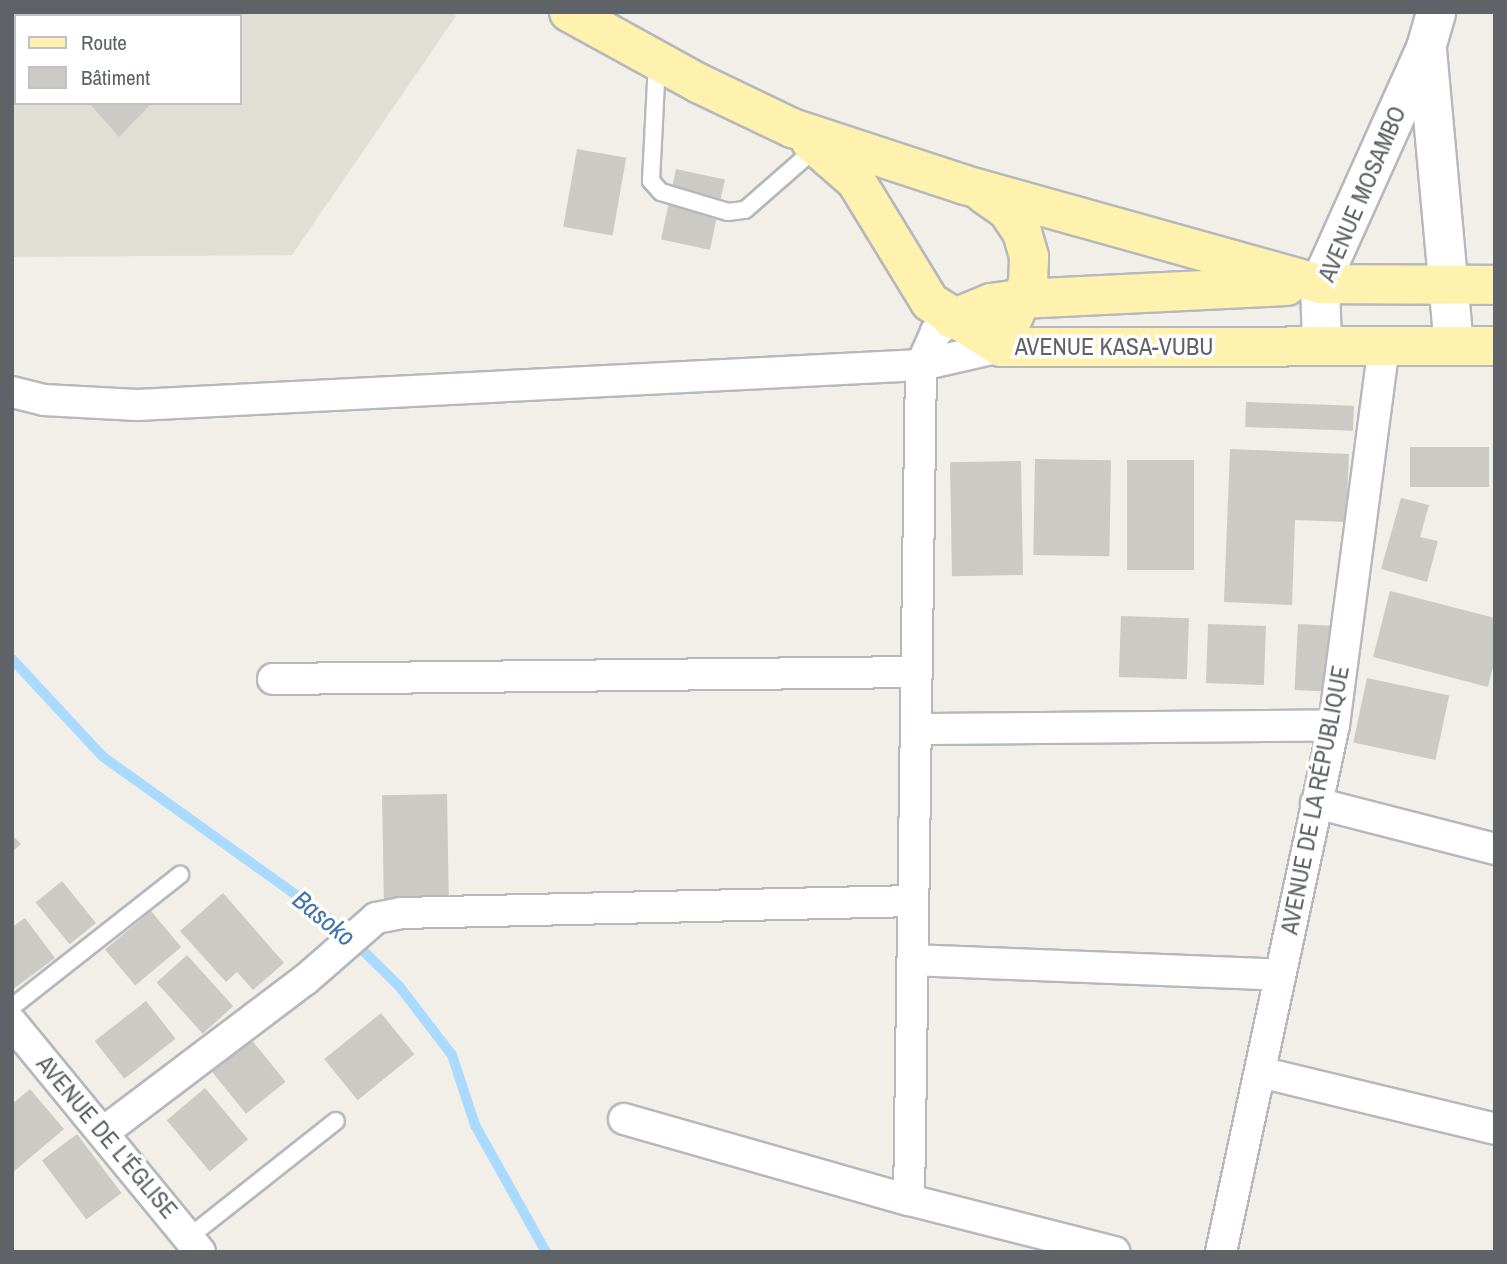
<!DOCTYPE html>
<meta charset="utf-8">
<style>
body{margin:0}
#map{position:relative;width:1507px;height:1264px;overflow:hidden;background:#f1efe8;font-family:"Archivo Narrow",sans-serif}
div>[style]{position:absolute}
.education>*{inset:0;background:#e1ded6}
.stream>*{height:10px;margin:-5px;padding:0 5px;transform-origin:5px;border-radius:5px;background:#aadaff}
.building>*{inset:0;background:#cccac5;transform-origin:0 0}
.roads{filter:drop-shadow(2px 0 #b5b8bc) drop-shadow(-2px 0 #b5b8bc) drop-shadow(0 2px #b5b8bc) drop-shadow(0 -2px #b5b8bc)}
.lane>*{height:16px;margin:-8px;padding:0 8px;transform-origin:8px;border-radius:8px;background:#fff}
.street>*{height:30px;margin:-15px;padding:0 15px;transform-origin:15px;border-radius:15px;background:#fff}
.secondary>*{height:38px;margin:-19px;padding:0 19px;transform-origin:19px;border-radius:19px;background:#fff}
.primary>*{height:38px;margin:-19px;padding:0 19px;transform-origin:19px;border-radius:19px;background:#fff2af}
span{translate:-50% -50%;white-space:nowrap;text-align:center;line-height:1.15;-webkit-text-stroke:7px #fff;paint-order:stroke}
.street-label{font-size:24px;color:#5f6368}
.water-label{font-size:26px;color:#4174aa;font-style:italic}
.frame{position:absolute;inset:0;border:14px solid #5f6368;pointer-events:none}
.legend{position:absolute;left:14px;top:14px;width:228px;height:91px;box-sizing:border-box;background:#fff;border:2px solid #bfc1c3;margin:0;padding:9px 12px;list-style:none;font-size:21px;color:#5f6368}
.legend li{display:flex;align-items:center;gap:14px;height:35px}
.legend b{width:35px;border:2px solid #bfc1c3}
</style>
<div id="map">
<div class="education">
<i style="clip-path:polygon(evenodd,12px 12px,451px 12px,456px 16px,292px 255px,12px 257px,12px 12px,16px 16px,240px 16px,240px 103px,16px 103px,16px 16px)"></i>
</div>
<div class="stream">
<i style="left:12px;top:659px;width:132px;rotate:47.1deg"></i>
<i style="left:102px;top:756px;width:285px;rotate:35.6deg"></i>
<i style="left:334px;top:922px;width:91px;rotate:44.6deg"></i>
<i style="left:399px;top:986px;width:87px;rotate:52.5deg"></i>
<i style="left:452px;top:1055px;width:74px;rotate:71.8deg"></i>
<i style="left:475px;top:1125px;width:145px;rotate:60.8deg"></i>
</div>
<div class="building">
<i style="clip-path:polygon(12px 12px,74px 12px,77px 16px,16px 16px,16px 21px)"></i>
<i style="left:144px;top:12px;width:70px;height:6px"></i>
<i style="clip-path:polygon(89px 103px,152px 103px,119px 137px)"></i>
<i style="left:577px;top:149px;width:50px;height:79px;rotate:10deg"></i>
<i style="left:676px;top:169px;width:50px;height:72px;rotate:12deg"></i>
<i style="left:1246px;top:402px;width:108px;height:25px;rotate:2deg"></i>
<i style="left:1410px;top:447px;width:79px;height:40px"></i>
<i style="clip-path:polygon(1230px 449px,1349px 454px,1346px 522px,1295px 520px,1292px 605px,1224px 602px)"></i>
<i style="left:1035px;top:459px;width:76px;height:96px;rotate:1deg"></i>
<i style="left:1127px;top:460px;width:67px;height:110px"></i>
<i style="left:1021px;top:461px;width:114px;height:71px;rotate:89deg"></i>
<i style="clip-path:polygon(1401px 498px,1429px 505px,1420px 537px,1438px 541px,1427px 582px,1381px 569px)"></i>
<i style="clip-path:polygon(1390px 591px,1495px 618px,1495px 659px,1488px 687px,1373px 657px)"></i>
<i style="left:1121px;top:616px;width:68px;height:61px;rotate:2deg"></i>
<i style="left:1208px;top:624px;width:58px;height:59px;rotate:2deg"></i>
<i style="left:1298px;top:624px;width:34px;height:66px;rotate:3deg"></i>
<i style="left:1367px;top:678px;width:84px;height:66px;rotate:12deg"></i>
<i style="left:447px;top:794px;width:106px;height:65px;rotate:89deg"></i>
<i style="clip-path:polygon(12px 835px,21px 844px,12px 852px)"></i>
<i style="left:62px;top:881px;width:54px;height:34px;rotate:51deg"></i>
<i style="clip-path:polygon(223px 893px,284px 963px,253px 990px,237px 972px,226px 982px,180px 931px)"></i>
<i style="left:151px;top:911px;width:47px;height:60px;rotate:50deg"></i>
<i style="clip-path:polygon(25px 918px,55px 958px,12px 990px,12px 927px)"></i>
<i style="left:187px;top:955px;width:69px;height:41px;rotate:48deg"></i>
<i style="left:146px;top:1001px;width:48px;height:65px;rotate:52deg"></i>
<i style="left:381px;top:1013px;width:53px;height:73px;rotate:51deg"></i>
<i style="left:251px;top:1039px;width:55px;height:51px;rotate:51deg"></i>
<i style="left:205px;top:1088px;width:67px;height:50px;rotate:50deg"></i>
<i style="clip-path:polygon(30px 1089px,64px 1129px,12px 1173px,12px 1104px)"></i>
<i style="left:77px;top:1134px;width:74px;height:44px;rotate:53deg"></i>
</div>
<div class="roads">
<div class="lane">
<i style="left:657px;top:62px;width:119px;rotate:92.9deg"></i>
<i style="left:651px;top:181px;width:15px;rotate:48deg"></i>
<i style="left:661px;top:192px;width:70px;rotate:16.6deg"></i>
<i style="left:728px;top:212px;width:17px;rotate:-7deg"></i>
<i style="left:745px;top:210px;width:96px;rotate:-41.2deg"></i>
<i style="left:12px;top:1007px;width:214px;rotate:-38.2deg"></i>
<i style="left:189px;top:1237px;width:187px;rotate:-38.3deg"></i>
</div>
<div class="street">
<i style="left:952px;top:319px;width:21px;rotate:141deg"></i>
<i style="left:936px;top:332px;width:36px;rotate:114deg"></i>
<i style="left:921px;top:365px;width:82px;rotate:-12.7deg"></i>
<i style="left:12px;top:392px;width:33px;rotate:14deg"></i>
<i style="left:44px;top:400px;width:93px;rotate:3.1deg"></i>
<i style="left:137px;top:405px;width:785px;rotate:-2.92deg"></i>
<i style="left:921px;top:365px;width:835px;rotate:90.82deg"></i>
<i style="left:273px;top:679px;width:644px;rotate:-0.62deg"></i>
<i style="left:916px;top:729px;width:418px;rotate:-0.5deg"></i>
<i style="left:1316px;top:803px;width:185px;rotate:14.4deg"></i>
<i style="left:913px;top:960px;width:367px;rotate:2.3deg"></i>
<i style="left:12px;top:1023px;width:296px;rotate:50.6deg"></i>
<i style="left:1260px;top:1072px;width:242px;rotate:13.6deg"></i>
<i style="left:624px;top:1119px;width:296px;rotate:15.9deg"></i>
<i style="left:909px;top:1200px;width:212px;rotate:14.2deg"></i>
<i style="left:105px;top:1131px;width:251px;rotate:-37.1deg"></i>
<i style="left:305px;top:980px;width:94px;rotate:-41.1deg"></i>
<i style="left:376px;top:918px;width:25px;rotate:-11deg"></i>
<i style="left:401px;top:913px;width:512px;rotate:-1.34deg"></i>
<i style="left:1221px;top:1252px;width:539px;rotate:-77.9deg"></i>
<i style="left:1334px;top:725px;width:383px;rotate:-82.5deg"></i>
</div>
<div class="secondary">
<i style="left:1427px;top:50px;width:297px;rotate:84.8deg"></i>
<i style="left:1322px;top:346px;width:62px;rotate:-91.8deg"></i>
<i style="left:1320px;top:284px;width:259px;rotate:-65.8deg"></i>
<i style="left:1426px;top:48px;width:37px;rotate:-74deg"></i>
</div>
<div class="primary">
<i style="left:569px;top:12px;width:147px;rotate:28.8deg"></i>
<i style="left:698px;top:83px;width:104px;rotate:25.6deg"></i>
<i style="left:792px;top:128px;width:182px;rotate:18.2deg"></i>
<i style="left:965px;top:185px;width:369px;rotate:15.6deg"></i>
<i style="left:1320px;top:284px;width:175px;rotate:0.3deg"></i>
<i style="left:811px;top:142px;width:60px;rotate:40.9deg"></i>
<i style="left:856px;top:181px;width:142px;rotate:58.6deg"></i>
<i style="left:930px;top:302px;width:84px;rotate:32.4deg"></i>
<i style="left:1001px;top:347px;width:494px;rotate:-0.1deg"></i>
<i style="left:984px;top:194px;width:28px;rotate:35deg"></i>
<i style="left:1007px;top:210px;width:27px;rotate:56deg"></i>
<i style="left:1022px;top:232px;width:26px;rotate:74deg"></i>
<i style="left:1029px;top:257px;width:26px;rotate:92deg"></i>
<i style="left:1028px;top:283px;width:39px;rotate:113deg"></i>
<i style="left:952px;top:319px;width:42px;rotate:-22.3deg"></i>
<i style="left:991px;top:303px;width:30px;rotate:-8deg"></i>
<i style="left:1021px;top:299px;width:266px;rotate:-2.8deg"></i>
</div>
</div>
<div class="street-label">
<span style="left:1362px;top:194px;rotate:-67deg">AVENUE MOSAMBO</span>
<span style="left:1114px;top:347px">AVENUE KASA-VUBU</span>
<span style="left:1315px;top:800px;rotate:-79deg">AVENUE DE LA RÉPUBLIQUE</span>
<span style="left:107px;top:1137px;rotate:50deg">AVENUE DE L'ÉGLISE</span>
</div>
<div class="water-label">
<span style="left:324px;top:918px;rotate:39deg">Basoko</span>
</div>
<div class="frame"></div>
<ul class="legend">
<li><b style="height:9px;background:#fff2af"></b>Route</li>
<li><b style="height:19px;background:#cccac5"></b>Bâtiment</li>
</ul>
</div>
